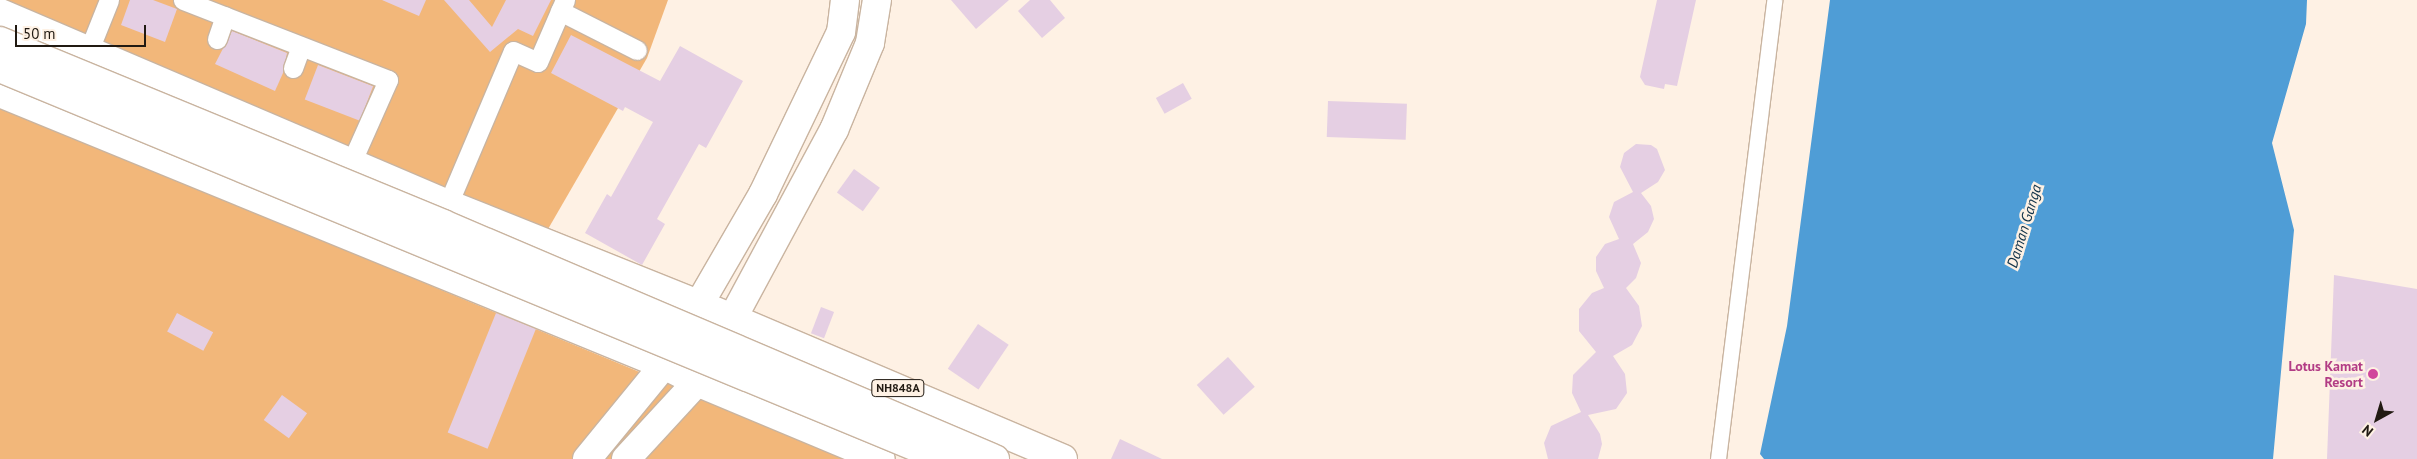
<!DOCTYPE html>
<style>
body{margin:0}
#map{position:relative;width:2417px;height:459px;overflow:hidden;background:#fef1e4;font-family:"PT Sans",sans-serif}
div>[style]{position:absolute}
.green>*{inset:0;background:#f2b77a}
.water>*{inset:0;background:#4f9dd6}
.building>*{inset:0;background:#e5cfe3;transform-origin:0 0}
.roads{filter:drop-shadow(1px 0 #c9b4a0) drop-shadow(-1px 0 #c9b4a0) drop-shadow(0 1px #c9b4a0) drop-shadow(0 -1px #c9b4a0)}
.pedestrian>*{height:15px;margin:-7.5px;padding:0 7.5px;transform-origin:7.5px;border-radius:7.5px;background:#fff}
.minor>*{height:19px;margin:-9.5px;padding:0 9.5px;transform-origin:9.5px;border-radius:9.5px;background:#fff}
.secondary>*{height:28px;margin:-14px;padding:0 14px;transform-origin:14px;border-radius:14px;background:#fff}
.primary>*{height:28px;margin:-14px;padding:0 14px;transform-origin:14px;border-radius:14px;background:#fff}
.trunk>*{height:28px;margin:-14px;padding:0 14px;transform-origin:14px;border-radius:14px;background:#fff}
.bridges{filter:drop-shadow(1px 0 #c9b4a0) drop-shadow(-1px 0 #c9b4a0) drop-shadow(0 1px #c9b4a0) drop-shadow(0 -1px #c9b4a0)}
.secondary-bridge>*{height:28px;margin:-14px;padding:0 14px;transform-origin:14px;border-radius:14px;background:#fff}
.dots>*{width:14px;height:14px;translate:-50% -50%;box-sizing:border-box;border:2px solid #fef1e4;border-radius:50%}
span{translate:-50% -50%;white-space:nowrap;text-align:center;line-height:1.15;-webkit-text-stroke:5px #fef1e4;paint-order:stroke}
.shield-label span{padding:1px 4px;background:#fef1e4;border:1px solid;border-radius:4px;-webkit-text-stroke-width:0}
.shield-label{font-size:12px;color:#211a12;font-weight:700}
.hotel-label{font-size:14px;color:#b23c85;font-weight:700}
.right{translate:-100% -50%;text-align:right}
.water-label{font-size:15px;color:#0f3148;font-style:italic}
.north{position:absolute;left:2352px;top:394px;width:50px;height:50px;-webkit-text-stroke:4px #fef1e4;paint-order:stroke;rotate:219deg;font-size:14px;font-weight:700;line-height:20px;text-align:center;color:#211a12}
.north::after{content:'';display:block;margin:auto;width:18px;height:22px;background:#211a12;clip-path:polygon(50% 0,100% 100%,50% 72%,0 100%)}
.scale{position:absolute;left:15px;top:25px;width:131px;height:22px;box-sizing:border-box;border:2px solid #211a12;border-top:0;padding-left:6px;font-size:15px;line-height:18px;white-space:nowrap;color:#211a12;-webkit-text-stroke:4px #fef1e4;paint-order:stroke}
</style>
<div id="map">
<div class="green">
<i style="clip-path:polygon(0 0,668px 0,647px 58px,544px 236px)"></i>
<i style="clip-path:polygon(0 104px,434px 287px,850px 459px,0 459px)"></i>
</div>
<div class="water">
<i style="clip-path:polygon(1830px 0,2307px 0,2306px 24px,2272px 143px,2294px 230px,2273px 459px,1764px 459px,1760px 454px,1787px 326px)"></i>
</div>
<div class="building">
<i style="clip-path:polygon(130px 0,153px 0,177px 9px,165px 42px,121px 25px)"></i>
<i style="clip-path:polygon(382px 0,426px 0,419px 16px)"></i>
<i style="clip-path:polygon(444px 0,469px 0,492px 27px,506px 0,551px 0,533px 36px,518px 29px,490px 52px)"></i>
<i style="clip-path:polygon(951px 0,1009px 0,976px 29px)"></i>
<i style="clip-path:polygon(1030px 0,1050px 0,1065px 18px,1042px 38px,1018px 11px)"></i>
<i style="clip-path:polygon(1657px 0,1696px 0,1677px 86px,1665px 84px,1664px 89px,1645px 85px,1640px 77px)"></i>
<i style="clip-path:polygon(232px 31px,287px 53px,283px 73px,275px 91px,215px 64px)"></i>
<i style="clip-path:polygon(571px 35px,660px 81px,680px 46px,743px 81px,706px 148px,699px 144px,657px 219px,665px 224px,642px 265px,585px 233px,607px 194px,611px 197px,653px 122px,625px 107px,623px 111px,551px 73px)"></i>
<i style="left:318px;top:65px;width:59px;height:37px;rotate:21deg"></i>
<i style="left:1183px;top:83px;width:18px;height:31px;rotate:61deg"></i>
<i style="left:1328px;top:101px;width:79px;height:36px;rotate:2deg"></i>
<i style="clip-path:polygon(1636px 144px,1651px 145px,1657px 149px,1665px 170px,1658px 182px,1641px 193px,1651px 206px,1654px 219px,1648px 232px,1633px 244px,1641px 263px,1636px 278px,1626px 288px,1639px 306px,1642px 326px,1632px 345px,1613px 356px,1625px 374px,1627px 393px,1616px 409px,1588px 415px,1600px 434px,1602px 444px,1598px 459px,1548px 459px,1544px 443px,1551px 426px,1581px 412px,1572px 393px,1573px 375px,1596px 352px,1579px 331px,1579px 309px,1592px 293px,1604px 288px,1596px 271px,1596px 257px,1605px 244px,1619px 239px,1609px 217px,1614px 202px,1633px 192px,1620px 167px,1624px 153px)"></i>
<i style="left:854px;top:169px;width:32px;height:29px;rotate:36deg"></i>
<i style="clip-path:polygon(2334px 275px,2417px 289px,2417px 459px,2327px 459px)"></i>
<i style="left:821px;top:307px;width:14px;height:28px;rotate:21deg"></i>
<i style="left:177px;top:313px;width:41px;height:21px;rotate:28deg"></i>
<i style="left:496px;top:313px;width:43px;height:129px;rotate:22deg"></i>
<i style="left:978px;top:324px;width:37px;height:54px;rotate:34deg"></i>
<i style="left:1228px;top:357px;width:40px;height:42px;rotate:48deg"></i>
<i style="left:282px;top:395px;width:31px;height:31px;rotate:36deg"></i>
<i style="clip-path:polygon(1120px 439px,1162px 459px,1111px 459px)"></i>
</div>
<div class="roads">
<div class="pedestrian">
<i style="left:1718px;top:459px;width:462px;rotate:-83deg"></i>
</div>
<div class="minor">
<i style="left:183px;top:0;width:220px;rotate:21.3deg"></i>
<i style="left:388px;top:80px;width:91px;rotate:114deg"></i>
<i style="left:560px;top:11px;width:86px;rotate:26.9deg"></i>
<i style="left:217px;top:39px;width:24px;rotate:-71deg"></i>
<i style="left:89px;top:50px;width:54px;rotate:-68.2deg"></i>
<i style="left:293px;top:68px;width:23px;rotate:-70deg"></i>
<i style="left:448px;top:204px;width:166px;rotate:-67deg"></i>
<i style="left:513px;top:51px;width:27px;rotate:24deg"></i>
<i style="left:538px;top:62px;width:68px;rotate:-66.5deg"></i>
</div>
<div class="secondary">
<i style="left:0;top:13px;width:487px;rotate:23.1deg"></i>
<i style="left:448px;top:204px;width:269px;rotate:21.8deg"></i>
<i style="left:0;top:93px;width:718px;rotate:22.28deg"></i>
</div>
<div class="primary">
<i style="left:587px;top:459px;width:122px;rotate:-50.7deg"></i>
<i style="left:626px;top:459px;width:105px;rotate:-47.3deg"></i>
</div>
<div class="trunk">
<i style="left:845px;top:0;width:32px;rotate:97deg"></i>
<i style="left:841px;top:32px;width:180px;rotate:115.7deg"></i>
<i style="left:763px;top:194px;width:198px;rotate:120.1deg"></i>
<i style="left:664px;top:365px;width:37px;rotate:27deg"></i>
<i style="left:697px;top:382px;width:199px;rotate:22.7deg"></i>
<i style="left:715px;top:311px;width:378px;rotate:23deg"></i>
<i style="left:709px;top:362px;width:264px;rotate:-61.7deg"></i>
<i style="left:834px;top:130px;width:94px;rotate:-67.5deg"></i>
<i style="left:870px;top:43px;width:44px;rotate:-80.8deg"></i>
</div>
</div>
<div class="bridges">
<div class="secondary-bridge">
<i style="left:0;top:41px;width:479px;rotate:22.4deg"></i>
<i style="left:443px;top:224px;width:600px;rotate:23.06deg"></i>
<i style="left:0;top:68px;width:1023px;rotate:22.48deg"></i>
</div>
</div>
<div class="dots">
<i style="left:2373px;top:374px;background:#d1479c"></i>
</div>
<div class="shield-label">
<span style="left:898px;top:388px">NH848A</span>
</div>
<div class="hotel-label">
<span class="right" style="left:2363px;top:374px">Lotus Kamat<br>Resort</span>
</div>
<div class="water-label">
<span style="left:2024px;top:226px;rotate:-73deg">Daman Ganga</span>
</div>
<div class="north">N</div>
<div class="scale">50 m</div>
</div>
